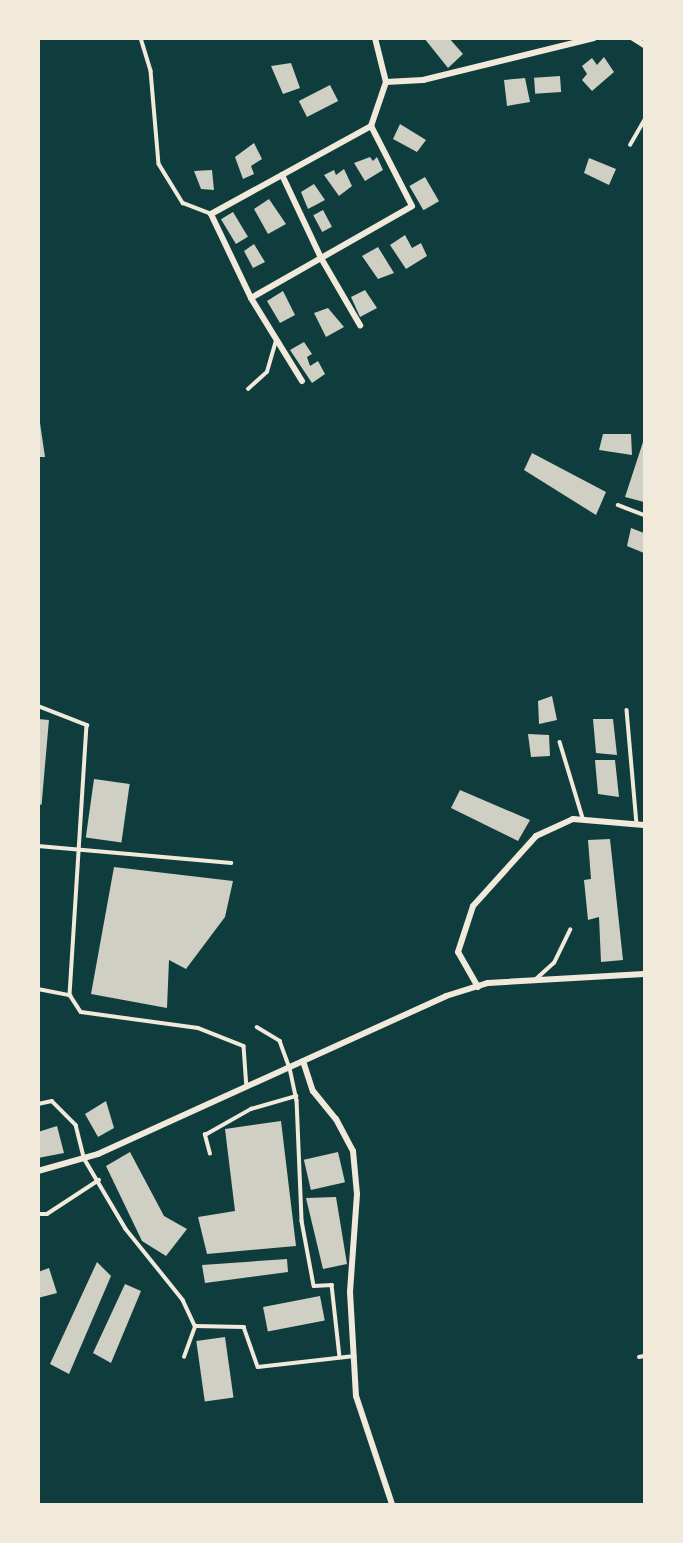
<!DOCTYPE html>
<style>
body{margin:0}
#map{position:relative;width:683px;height:1543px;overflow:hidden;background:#0f3d3e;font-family:"PT Sans",sans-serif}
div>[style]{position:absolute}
.building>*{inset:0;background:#cfcfc3;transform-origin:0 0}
.service>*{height:3.5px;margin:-1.75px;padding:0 1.75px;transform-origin:1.75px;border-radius:1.75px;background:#f1e9da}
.minor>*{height:6px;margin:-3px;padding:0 3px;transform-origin:3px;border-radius:3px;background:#f1e9da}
span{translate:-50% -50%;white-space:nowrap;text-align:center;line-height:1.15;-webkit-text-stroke:5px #f1e9da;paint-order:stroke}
.frame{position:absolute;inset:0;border:40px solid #f1e9da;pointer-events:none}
</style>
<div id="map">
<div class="building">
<i style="clip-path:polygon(424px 38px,449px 38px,463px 54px,448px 68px)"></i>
<i style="clip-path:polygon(604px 57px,614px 72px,592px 91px,582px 80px,587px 74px,582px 66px,592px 58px,597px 65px)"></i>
<i style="clip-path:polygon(291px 63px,300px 88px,283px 94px,271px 66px)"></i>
<i style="left:560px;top:76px;width:16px;height:26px;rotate:86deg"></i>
<i style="clip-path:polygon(525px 78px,530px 102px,507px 106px,504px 80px)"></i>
<i style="left:330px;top:85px;width:18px;height:35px;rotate:63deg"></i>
<i style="clip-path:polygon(400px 124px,426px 140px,417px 152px,393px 139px)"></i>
<i style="clip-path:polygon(254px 143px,262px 159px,251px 166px,254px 174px,243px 179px,235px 157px)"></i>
<i style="clip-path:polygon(370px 157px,373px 161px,377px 157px,383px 170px,365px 181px,354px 163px)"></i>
<i style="clip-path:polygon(589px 158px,616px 169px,609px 185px,584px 173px)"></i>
<i style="clip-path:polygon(344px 169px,352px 186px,339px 196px,324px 175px,334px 170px,336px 175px)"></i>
<i style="clip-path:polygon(212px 170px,214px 190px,201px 189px,194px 171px)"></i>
<i style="left:425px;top:177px;width:28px;height:18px;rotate:60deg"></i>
<i style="clip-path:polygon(314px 184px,325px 200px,308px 209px,301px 192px)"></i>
<i style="clip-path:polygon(269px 199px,286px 224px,268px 234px,254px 209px)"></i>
<i style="left:323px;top:210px;width:19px;height:11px;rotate:62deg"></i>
<i style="left:233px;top:212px;width:29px;height:14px;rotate:59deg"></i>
<i style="clip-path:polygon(405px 235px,412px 248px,421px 243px,427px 256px,406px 269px,390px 245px)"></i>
<i style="clip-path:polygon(254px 244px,265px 262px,253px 268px,244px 251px)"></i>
<i style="clip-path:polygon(378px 247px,394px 273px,378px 279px,362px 256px)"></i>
<i style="clip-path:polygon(365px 290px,377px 308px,360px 317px,351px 297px)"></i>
<i style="clip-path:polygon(283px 291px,295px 315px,280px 323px,267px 301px)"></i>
<i style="clip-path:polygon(328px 308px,344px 327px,326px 337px,314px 313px)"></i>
<i style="clip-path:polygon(304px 342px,312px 354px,307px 357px,310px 366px,318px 361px,325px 374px,312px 383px,290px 350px)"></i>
<i style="clip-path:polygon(38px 423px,40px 423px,45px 457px,38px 457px)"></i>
<i style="clip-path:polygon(603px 434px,631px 434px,632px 455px,599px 450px)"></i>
<i style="clip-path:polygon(644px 439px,644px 502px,625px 497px)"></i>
<i style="clip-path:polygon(532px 453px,606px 492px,596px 515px,524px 470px)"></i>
<i style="clip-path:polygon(631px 528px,644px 533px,644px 553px,627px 546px)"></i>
<i style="clip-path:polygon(552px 696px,557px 720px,539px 724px,538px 701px)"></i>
<i style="left:38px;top:719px;width:11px;height:85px;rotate:5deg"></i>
<i style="clip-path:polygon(593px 719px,613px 719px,617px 755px,596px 753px)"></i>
<i style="clip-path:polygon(528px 734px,549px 735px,550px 756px,531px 757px)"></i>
<i style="clip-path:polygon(595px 760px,615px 760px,619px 797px,598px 794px)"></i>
<i style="left:94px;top:779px;width:36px;height:59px;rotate:8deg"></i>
<i style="clip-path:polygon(460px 790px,530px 820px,518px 841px,451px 808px)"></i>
<i style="clip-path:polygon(610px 839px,623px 960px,601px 962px,599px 917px,588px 920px,584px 880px,591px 879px,588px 840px)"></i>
<i style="clip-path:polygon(114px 867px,233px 881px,225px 917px,186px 969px,169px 960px,167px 1008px,91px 994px)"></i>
<i style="clip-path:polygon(106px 1101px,114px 1128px,98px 1137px,85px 1114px)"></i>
<i style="clip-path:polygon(281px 1121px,296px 1246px,207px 1254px,198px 1217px,235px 1211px,225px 1129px)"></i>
<i style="clip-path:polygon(57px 1126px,64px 1153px,38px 1158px,38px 1132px)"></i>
<i style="clip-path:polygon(130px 1152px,164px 1216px,187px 1229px,166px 1256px,142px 1241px,106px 1166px)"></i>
<i style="left:338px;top:1152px;width:31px;height:35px;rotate:77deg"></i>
<i style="clip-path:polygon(336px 1197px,347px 1264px,323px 1269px,306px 1198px)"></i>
<i style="clip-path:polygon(287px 1259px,288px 1272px,205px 1283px,202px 1265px)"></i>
<i style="clip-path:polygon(97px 1262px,111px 1276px,69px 1374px,50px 1364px)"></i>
<i style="clip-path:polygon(49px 1268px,57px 1293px,38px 1298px,38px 1272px)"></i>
<i style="clip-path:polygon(125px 1284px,141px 1291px,111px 1363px,93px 1353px)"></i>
<i style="left:320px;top:1296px;width:25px;height:58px;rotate:79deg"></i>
<i style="left:225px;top:1337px;width:61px;height:29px;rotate:82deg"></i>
</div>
<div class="service">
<i style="left:141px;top:38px;width:34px;rotate:73deg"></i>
<i style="left:151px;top:71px;width:93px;rotate:85.1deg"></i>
<i style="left:159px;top:164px;width:46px;rotate:58.4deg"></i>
<i style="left:183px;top:203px;width:30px;rotate:21deg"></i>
<i style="left:630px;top:145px;width:28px;rotate:-60deg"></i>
<i style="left:248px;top:389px;width:25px;rotate:-42deg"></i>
<i style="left:267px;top:372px;width:32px;rotate:-74deg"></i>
<i style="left:618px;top:505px;width:28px;rotate:21deg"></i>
<i style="left:38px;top:706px;width:53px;rotate:21.2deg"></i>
<i style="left:87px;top:725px;width:271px;rotate:93.6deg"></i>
<i style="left:70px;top:995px;width:20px;rotate:57deg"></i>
<i style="left:81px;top:1012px;width:118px;rotate:7.8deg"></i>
<i style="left:198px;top:1028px;width:49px;rotate:21.4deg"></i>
<i style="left:244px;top:1046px;width:39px;rotate:86deg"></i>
<i style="left:627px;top:710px;width:115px;rotate:85deg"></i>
<i style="left:560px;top:742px;width:79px;rotate:73.2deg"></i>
<i style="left:38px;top:846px;width:194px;rotate:5deg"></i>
<i style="left:536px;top:979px;width:24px;rotate:-42deg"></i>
<i style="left:554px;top:963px;width:37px;rotate:-64deg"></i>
<i style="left:38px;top:989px;width:33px;rotate:11deg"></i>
<i style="left:257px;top:1027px;width:27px;rotate:31deg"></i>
<i style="left:280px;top:1041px;width:29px;rotate:70deg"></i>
<i style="left:290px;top:1068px;width:33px;rotate:78deg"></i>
<i style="left:297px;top:1100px;width:121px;rotate:87.6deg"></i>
<i style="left:302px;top:1221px;width:66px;rotate:79.5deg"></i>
<i style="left:314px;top:1286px;width:18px;rotate:-3deg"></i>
<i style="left:332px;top:1285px;width:72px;rotate:83.7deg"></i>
<i style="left:38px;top:1104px;width:14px;rotate:-12deg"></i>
<i style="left:52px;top:1101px;width:34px;rotate:45deg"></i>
<i style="left:76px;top:1125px;width:34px;rotate:76deg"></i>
<i style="left:84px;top:1158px;width:82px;rotate:59.4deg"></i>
<i style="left:126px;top:1229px;width:91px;rotate:51.2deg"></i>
<i style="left:183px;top:1300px;width:29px;rotate:65deg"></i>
<i style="left:210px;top:1154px;width:20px;rotate:-105deg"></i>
<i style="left:205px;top:1135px;width:53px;rotate:-29.5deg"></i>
<i style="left:251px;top:1109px;width:47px;rotate:-16.1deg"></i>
<i style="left:38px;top:1214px;width:9px"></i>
<i style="left:47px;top:1214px;width:62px;rotate:-33.2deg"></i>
<i style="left:184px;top:1357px;width:33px;rotate:-70deg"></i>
<i style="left:195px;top:1326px;width:49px;rotate:1.2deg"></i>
<i style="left:244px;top:1327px;width:42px;rotate:70.7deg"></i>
<i style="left:258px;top:1367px;width:97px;rotate:-6.5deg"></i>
<i style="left:639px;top:1357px;width:5px;rotate:-11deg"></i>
</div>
<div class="minor">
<i style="left:375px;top:38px;width:45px;rotate:76deg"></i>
<i style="left:633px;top:38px;width:13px;rotate:32deg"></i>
<i style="left:282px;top:175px;width:92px;rotate:64.8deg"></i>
<i style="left:321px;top:258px;width:78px;rotate:59.8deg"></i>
<i style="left:251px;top:298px;width:185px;rotate:-29.7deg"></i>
<i style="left:412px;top:206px;width:90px;rotate:-117.1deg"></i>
<i style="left:302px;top:381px;width:97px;rotate:-121.6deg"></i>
<i style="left:251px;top:298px;width:93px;rotate:-115.5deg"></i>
<i style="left:211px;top:214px;width:183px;rotate:-28.8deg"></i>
<i style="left:371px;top:126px;width:46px;rotate:-71.2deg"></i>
<i style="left:386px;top:82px;width:37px;rotate:-3deg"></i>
<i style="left:423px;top:80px;width:176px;rotate:-13.8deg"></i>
<i style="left:478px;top:987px;width:40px;rotate:-119.7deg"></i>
<i style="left:458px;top:952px;width:48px;rotate:-71.9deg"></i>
<i style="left:473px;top:906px;width:94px;rotate:-48deg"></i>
<i style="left:536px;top:836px;width:41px;rotate:-24.7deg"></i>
<i style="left:573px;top:819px;width:71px;rotate:4.8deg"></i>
<i style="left:303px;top:1061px;width:32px;rotate:72deg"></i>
<i style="left:313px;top:1091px;width:36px;rotate:51deg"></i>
<i style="left:336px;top:1119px;width:36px;rotate:62deg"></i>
<i style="left:353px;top:1151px;width:43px;rotate:84.7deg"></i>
<i style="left:357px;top:1194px;width:98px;rotate:94.1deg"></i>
<i style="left:350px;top:1292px;width:104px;rotate:86.7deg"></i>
<i style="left:356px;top:1396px;width:114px;rotate:71.6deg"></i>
<i style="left:38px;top:1171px;width:62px;rotate:-15.8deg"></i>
<i style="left:98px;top:1154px;width:382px;rotate:-24.4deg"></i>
<i style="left:446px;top:996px;width:44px;rotate:-17.2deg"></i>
<i style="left:488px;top:983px;width:156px;rotate:-3.3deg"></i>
</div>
<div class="frame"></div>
</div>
